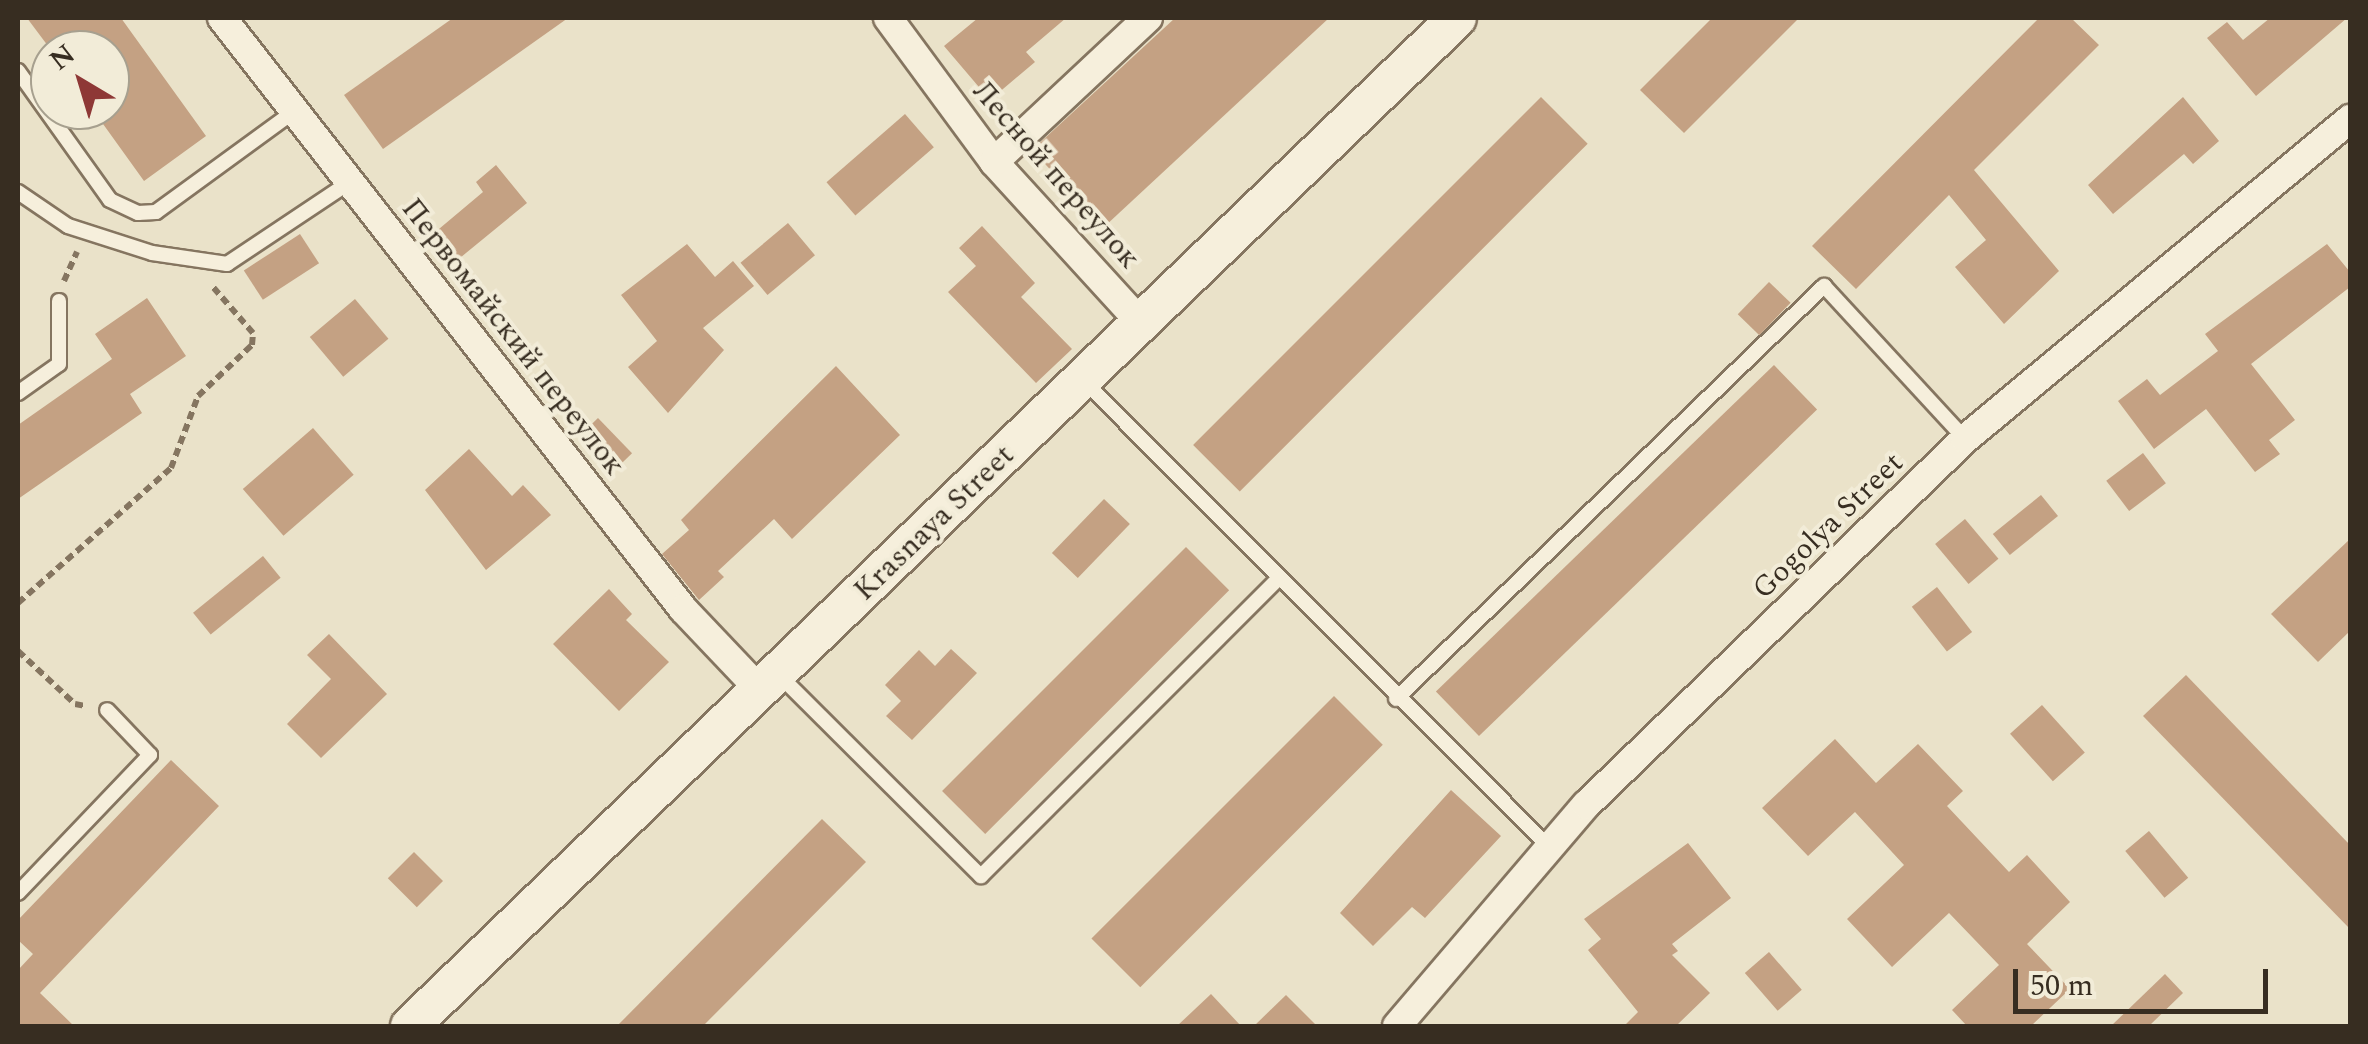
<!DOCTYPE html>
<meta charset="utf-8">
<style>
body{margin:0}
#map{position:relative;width:2368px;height:1044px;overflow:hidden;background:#eae2c9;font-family:Spectral,serif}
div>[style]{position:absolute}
.building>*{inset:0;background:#c4a183;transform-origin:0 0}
.path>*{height:6px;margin-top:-3px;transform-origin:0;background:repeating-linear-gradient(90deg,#857560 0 8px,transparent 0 13px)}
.roads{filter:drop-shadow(2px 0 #857560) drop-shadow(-2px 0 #857560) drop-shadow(0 2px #857560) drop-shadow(0 -2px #857560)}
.service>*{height:14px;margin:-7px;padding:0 7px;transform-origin:7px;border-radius:7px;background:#f6efdc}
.minor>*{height:28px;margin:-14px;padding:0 14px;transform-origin:14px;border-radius:14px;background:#f6efdc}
.secondary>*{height:38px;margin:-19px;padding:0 19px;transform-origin:19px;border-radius:19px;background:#f6efdc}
span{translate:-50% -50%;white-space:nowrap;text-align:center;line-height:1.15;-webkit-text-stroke:8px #f2ecd8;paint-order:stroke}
.street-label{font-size:30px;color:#372d21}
.frame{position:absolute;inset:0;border:20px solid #372d21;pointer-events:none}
.north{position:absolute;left:30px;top:30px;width:100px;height:100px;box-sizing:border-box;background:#f2ecd8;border:2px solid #a7a08f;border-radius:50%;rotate:322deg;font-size:28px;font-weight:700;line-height:40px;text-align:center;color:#372d21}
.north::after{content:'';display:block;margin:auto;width:35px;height:45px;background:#8e3836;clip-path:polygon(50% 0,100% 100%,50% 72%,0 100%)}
.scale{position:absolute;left:2013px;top:969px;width:255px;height:45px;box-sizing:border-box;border:5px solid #372d21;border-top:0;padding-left:12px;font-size:30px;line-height:35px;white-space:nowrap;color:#372d21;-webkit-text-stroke:8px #f2ecd8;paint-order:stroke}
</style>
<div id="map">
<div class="building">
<i style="clip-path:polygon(27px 18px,121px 18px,206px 136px,144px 181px,93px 110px,110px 110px,110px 50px,51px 50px)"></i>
<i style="clip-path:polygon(453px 18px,568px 18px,383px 149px,344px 95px)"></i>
<i style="clip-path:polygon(978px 18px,1066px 18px,1026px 52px,1035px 62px,990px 100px,944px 46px)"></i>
<i style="clip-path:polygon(1175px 18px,1329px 18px,1104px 227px,1032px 150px)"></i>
<i style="clip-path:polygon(1712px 18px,1799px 18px,1684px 133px,1640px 90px)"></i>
<i style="clip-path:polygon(2039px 18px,2071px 18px,2099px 45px,1974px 170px,2059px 271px,2004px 324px,1955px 267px,1986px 240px,1949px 195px,1856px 289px,1812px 246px)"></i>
<i style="clip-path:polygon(2270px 18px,2347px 18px,2256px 96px,2207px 38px,2227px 22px,2243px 40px)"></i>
<i style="left:1541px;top:97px;width:66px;height:492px;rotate:45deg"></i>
<i style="clip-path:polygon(2183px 97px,2219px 141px,2193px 164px,2184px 154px,2113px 214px,2088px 185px)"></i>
<i style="left:905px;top:114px;width:44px;height:104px;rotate:49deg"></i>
<i style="clip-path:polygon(496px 165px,527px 203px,455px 262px,433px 234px,483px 192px,476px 182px)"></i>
<i style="left:788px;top:223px;width:42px;height:62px;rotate:50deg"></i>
<i style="clip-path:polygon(982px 226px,1035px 283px,1021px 297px,1072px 349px,1036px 383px,948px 292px,976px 266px,959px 248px)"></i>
<i style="left:300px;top:234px;width:35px;height:67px;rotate:57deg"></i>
<i style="clip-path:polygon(687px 244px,715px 277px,733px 261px,754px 286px,703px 328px,724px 350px,668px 413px,628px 367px,657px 341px,621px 295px)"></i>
<i style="clip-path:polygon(2327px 244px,2350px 272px,2350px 287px,2251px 364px,2295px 420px,2269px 440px,2280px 454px,2255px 472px,2206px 409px,2154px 449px,2118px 401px,2147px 379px,2160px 395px,2218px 351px,2205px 334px)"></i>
<i style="left:1769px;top:282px;width:30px;height:45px;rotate:44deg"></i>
<i style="clip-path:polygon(147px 298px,186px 356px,130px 394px,142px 413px,18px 499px,18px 425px,112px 359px,95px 334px)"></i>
<i style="left:355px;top:299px;width:52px;height:59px;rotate:50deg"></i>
<i style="left:1774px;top:365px;width:62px;height:470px;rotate:46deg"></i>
<i style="clip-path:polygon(836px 366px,900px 435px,792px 539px,774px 519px,718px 571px,724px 577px,699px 600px,662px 554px,689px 530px,681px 520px)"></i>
<i style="left:598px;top:418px;width:49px;height:27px;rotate:46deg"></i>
<i style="left:313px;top:428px;width:62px;height:93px;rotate:49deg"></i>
<i style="clip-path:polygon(469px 449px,512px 496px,523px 485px,551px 515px,486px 570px,425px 490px)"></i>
<i style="left:2143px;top:453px;width:38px;height:46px;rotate:53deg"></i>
<i style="left:2041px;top:495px;width:27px;height:62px;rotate:51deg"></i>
<i style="left:1104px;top:499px;width:36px;height:75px;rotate:44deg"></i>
<i style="left:1965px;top:519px;width:52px;height:39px;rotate:50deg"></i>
<i style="clip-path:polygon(2350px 539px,2350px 631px,2318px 662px,2271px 614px)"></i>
<i style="left:1186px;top:547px;width:61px;height:345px;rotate:45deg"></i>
<i style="left:263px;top:556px;width:28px;height:90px;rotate:51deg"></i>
<i style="left:1937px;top:587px;width:57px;height:32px;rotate:52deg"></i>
<i style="clip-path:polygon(609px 589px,632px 614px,626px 620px,669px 662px,619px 711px,553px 644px)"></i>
<i style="clip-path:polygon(329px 634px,387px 694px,321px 758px,287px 724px,331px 679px,307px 655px)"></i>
<i style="clip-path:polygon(951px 649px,977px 673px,912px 740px,886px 716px,901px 701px,885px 685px,919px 650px,935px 666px)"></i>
<i style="clip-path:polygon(2186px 675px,2350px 845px,2350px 929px,2143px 716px)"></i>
<i style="left:1334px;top:696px;width:69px;height:343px;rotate:45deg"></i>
<i style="left:2042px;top:705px;width:64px;height:43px;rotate:48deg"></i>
<i style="clip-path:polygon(1835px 739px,1876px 783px,1918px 744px,1963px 791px,1947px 806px,2009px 872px,2027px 855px,2070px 902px,2027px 944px,2070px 989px,2031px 1026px,1967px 1026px,1952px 1010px,1999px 965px,1949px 913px,1892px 967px,1847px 919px,1904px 865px,1855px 812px,1808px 856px,1762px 808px)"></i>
<i style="clip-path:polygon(171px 760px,219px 806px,40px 993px,74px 1026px,18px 1026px,18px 970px,33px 954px,18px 940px,18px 920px)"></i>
<i style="clip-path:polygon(1451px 790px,1501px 836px,1425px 918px,1412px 907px,1373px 946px,1340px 913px)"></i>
<i style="clip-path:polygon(822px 819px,866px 862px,703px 1026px,617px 1026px)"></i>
<i style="left:2149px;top:831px;width:61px;height:31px;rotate:50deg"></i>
<i style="clip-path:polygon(1688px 843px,1731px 898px,1672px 944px,1678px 951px,1672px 955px,1710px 993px,1676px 1026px,1624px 1026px,1638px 1012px,1588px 950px,1601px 939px,1584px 919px)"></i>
<i style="left:414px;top:852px;width:41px;height:37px;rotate:45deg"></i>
<i style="left:1769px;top:952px;width:50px;height:32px;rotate:49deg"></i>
<i style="clip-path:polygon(2165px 974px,2183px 993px,2149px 1026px,2111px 1026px)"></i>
<i style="clip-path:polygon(1211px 994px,1241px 1026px,1177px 1026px)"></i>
<i style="clip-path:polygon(1286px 995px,1317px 1026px,1254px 1026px)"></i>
</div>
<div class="path">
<i style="left:64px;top:281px;width:32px;rotate:-66deg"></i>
<i style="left:18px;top:603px;width:204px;rotate:-41.4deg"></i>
<i style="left:171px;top:468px;width:77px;rotate:-69.4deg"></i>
<i style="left:198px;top:396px;width:74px;rotate:-43.4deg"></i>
<i style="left:252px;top:345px;width:12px;rotate:-85deg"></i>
<i style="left:253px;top:333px;width:61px;rotate:-131deg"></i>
<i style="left:18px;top:651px;width:78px;rotate:42.9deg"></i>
<i style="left:75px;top:704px;width:10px;rotate:11deg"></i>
</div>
<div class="roads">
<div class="service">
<i style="left:18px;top:71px;width:158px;rotate:54.5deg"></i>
<i style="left:110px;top:200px;width:31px;rotate:25deg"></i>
<i style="left:138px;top:213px;width:18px;rotate:-3deg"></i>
<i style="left:156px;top:212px;width:173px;rotate:-36.1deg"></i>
<i style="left:18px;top:192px;width:60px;rotate:34.2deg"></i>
<i style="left:68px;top:226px;width:88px;rotate:17.8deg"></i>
<i style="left:152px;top:253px;width:76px;rotate:8.3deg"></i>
<i style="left:227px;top:264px;width:148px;rotate:-33.7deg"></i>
<i style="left:1084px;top:381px;width:660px;rotate:45.06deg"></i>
<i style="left:18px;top:393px;width:50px;rotate:-35.3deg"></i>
<i style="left:59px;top:364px;width:63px;rotate:-90deg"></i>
<i style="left:779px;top:675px;width:285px;rotate:44.9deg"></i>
<i style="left:981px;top:876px;width:420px;rotate:-45deg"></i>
<i style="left:1396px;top:699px;width:595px;rotate:-43.98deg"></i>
<i style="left:1824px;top:286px;width:208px;rotate:47.3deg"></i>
<i style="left:18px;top:893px;width:191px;rotate:-46.3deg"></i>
<i style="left:150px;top:755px;width:62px;rotate:-133.7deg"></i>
</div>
<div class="minor">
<i style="left:222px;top:18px;width:750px;rotate:52.04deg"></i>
<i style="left:683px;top:609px;width:112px;rotate:46.5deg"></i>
<i style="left:888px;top:18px;width:179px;rotate:53.6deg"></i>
<i style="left:994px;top:162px;width:219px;rotate:47.6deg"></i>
<i style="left:994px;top:162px;width:211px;rotate:-43.1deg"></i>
<i style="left:1397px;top:1026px;width:291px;rotate:-49.5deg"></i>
<i style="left:1586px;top:805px;width:527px;rotate:-44deg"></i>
<i style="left:1965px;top:439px;width:501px;rotate:-39.73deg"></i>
</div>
<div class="secondary">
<i style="left:410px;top:1026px;width:1453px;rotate:-43.91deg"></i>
</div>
</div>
<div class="street-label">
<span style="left:1056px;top:175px;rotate:49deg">Лесной переулок</span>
<span style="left:513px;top:337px;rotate:52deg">Первомайский переулок</span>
<span style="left:934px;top:523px;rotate:-44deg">Krasnaya Street</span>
<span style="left:1828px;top:526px;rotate:-44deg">Gogolya Street</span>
</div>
<div class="frame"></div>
<div class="north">N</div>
<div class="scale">50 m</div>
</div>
